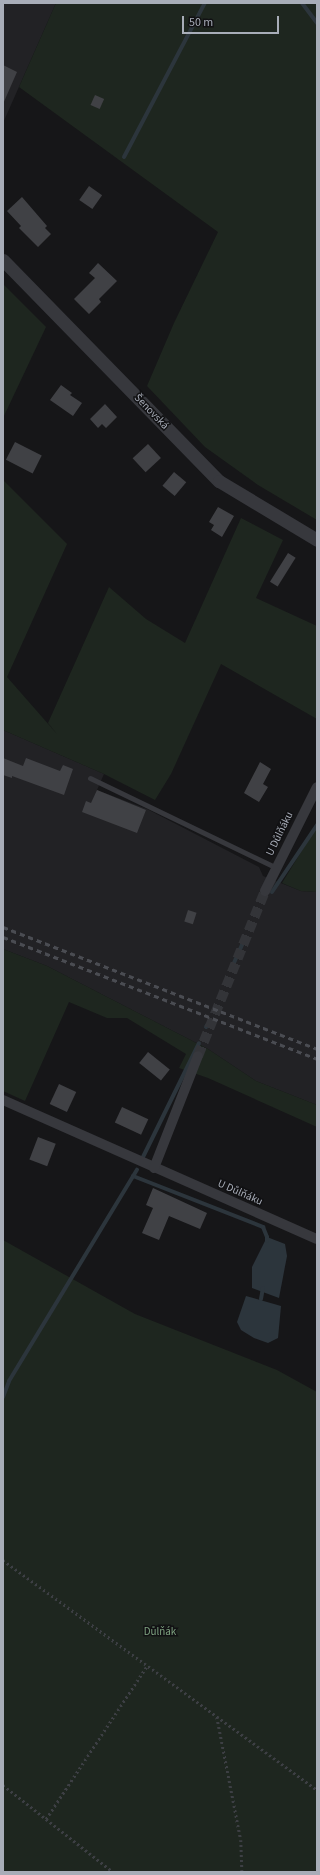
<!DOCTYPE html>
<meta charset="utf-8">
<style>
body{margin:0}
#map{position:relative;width:320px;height:1875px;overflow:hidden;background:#161618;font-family:"Source Sans 3",sans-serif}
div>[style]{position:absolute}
.built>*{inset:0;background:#222225}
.green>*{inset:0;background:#1e261f}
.water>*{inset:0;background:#2c353c}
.stream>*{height:4px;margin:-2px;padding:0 2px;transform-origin:2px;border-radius:2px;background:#2c353c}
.building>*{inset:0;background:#404145;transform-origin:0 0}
.minor-tunnel>*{height:10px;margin-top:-5px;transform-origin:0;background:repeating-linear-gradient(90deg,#333438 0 10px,transparent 0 15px)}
.path>*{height:2.5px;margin-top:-1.25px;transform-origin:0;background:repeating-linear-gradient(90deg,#3d3f44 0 2px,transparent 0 5px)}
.service>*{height:5px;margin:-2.5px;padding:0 2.5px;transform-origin:2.5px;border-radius:2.5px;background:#37383d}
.minor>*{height:10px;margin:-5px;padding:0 5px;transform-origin:5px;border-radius:5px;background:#37383d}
.tertiary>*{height:13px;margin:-6.5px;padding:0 6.5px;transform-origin:6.5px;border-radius:6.5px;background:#37383d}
.rail>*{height:3px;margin-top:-1.5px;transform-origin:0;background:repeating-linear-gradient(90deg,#4a4c52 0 5px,transparent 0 9px)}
span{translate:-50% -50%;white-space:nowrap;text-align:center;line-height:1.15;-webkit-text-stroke:3px #111113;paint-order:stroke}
.street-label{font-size:11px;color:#a8adb8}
.park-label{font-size:11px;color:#7fa381}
.frame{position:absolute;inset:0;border:4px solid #a8adb8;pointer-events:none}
.scale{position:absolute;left:182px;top:16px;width:97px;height:18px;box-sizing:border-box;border:2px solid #a8adb8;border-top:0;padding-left:5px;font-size:12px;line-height:14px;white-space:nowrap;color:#a8adb8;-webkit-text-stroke:3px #111113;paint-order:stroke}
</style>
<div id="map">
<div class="built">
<i style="clip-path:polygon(3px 3px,56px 3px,3px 123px)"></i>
<i style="clip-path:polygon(3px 730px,104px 774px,97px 790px,147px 809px,259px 867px,263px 876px,301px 891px,317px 892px,317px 1105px,256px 1081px,208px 1049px,47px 966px,3px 949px)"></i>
</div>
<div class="green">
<i style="clip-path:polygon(56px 3px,317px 3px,317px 520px,258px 485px,205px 447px,147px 386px,174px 323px,218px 232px,19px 87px)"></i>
<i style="clip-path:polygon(3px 284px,46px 327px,3px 418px)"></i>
<i style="clip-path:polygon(3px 480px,67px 544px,7px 677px,57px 734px,48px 723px,109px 587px,146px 619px,185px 643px,241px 518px,283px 540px,256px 598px,317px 626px,317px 719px,221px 664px,171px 774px,155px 800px,104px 774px,3px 730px)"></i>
<i style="clip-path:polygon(317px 826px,317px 892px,301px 891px,282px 883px)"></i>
<i style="clip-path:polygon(3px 949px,47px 966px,208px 1049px,256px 1081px,317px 1105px,317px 1127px,208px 1078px,179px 1068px,186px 1054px,127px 1018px,107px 1018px,69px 1002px,25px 1101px,3px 1091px)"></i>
<i style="clip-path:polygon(3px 1240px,135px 1314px,277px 1370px,317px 1392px,317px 1872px,3px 1872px)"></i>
</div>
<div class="water">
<i style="clip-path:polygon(267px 1237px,285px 1244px,287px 1256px,279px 1298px,252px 1288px,252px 1267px)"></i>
<i style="clip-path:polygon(246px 1296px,281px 1306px,278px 1338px,268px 1343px,254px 1338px,241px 1330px,237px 1322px)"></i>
</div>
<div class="stream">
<i style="left:302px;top:3px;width:25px;rotate:53deg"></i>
<i style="left:124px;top:157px;width:174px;rotate:-62.3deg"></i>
<i style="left:272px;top:892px;width:81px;rotate:-56.1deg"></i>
<i style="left:233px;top:965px;width:24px;rotate:-66deg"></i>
<i style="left:206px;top:1027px;width:2px;rotate:-63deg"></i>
<i style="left:142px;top:1159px;width:129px;rotate:-63.8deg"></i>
<i style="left:133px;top:1176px;width:140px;rotate:21.4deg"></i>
<i style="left:263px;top:1227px;width:11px;rotate:68deg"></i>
<i style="left:267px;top:1237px;width:4px;rotate:90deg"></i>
<i style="left:261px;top:1299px;width:11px;rotate:-80deg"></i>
<i style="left:3px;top:1397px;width:17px;rotate:-69deg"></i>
<i style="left:9px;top:1381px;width:247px;rotate:-58.8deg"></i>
</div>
<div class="building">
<i style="clip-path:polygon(3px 65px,17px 72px,3px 104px)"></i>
<i style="left:95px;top:95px;width:10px;height:11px;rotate:24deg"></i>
<i style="left:89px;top:186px;width:16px;height:17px;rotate:35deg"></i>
<i style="clip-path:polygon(22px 197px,47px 226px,45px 228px,51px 234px,38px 247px,19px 228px,21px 226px,7px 211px)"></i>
<i style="clip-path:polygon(98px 263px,117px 281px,99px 299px,101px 302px,89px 314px,74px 299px,95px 278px,89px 273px)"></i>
<i style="clip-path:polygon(61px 385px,72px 393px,70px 395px,82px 403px,73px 416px,50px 400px)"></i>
<i style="clip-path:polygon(105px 404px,117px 417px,106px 428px,102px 424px,98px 428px,90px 419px)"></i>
<i style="left:15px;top:442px;width:30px;height:20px;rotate:27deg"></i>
<i style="left:148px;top:444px;width:19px;height:21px;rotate:47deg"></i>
<i style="left:174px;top:472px;width:16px;height:18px;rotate:40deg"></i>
<i style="clip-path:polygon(218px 507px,234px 516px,222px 537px,211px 530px,214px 525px,209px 522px)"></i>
<i style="left:288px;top:553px;width:9px;height:34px;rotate:32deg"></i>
<i style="clip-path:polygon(3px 758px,23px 766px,26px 758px,60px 771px,63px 765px,73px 769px,64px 795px,12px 776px,12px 778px,3px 775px)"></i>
<i style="clip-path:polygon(260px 762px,271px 769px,263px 784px,268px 787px,259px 802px,244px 793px)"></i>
<i style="clip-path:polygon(97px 790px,146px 810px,137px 833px,82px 812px,86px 801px,91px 803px)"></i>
<i style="left:188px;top:910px;width:9px;height:12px;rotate:18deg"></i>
<i style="left:148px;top:1052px;width:28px;height:14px;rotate:39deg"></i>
<i style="left:59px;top:1084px;width:19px;height:22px;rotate:25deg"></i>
<i style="left:122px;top:1107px;width:29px;height:17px;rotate:25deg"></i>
<i style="left:38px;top:1137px;width:19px;height:24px;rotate:21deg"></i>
<i style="clip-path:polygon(153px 1188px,207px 1213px,200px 1229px,169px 1216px,159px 1240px,142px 1233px,153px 1208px,146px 1205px)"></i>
</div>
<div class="minor-tunnel">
<i style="left:198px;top:1056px;width:178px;rotate:-67.9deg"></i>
</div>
<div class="path">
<i style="left:3px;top:1560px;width:389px;rotate:36.2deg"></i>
<i style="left:217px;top:1717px;width:125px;rotate:79deg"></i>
<i style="left:241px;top:1840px;width:32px;rotate:88deg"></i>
<i style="left:3px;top:1785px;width:140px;rotate:38.3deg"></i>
<i style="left:46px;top:1819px;width:183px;rotate:-56.6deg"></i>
</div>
<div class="service">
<i style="left:90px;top:778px;width:208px;rotate:25.7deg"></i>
</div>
<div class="minor">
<i style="left:265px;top:891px;width:116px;rotate:-63.4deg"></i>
<i style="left:3px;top:1100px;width:343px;rotate:23.9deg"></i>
<i style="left:154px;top:1168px;width:120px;rotate:-68.6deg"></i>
</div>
<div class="tertiary">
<i style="left:3px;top:260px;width:309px;rotate:45.7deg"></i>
<i style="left:219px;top:481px;width:114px;rotate:31deg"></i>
</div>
<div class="rail">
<i style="left:3px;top:927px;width:337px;rotate:21.2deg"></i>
<i style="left:3px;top:937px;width:337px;rotate:21.2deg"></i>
</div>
<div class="street-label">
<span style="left:151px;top:412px;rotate:46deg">Šenovská</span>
<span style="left:280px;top:834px;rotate:-64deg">U Důlňáku</span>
<span style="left:240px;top:1193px;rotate:24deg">U Důlňáku</span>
</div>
<div class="park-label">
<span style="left:160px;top:1632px">Důlňák</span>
</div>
<div class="frame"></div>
<div class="scale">50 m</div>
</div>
